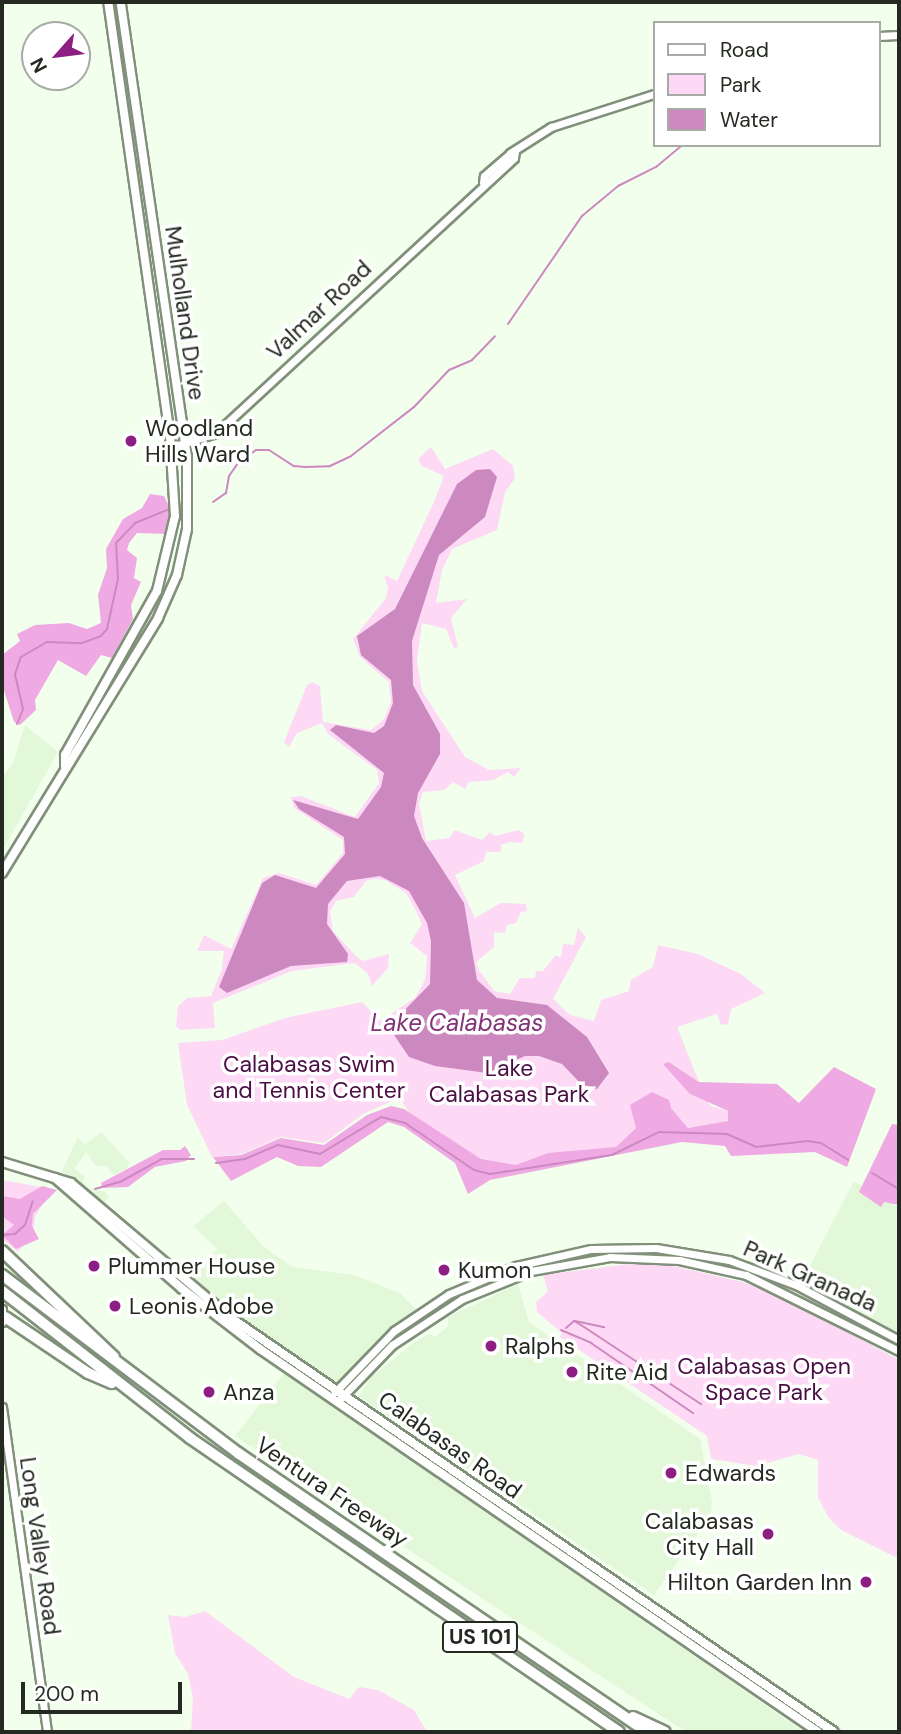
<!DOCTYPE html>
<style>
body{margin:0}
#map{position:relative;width:901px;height:1734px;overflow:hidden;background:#f1ffec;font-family:"DM Sans",sans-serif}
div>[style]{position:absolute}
.built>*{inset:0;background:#e2f8d9}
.green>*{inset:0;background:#fdd9f5}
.forest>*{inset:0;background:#efaae3}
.water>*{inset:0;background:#cc89c0}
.stream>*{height:2px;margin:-1px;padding:0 1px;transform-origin:1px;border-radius:1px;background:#cc89c0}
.roads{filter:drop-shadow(2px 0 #80907a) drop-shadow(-2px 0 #80907a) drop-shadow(0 2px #80907a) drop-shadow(0 -2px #80907a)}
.tertiary>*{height:7px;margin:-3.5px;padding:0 3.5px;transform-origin:3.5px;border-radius:3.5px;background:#fff}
.secondary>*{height:8px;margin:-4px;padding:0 4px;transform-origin:4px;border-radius:4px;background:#fff}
.motorway>*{height:10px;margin:-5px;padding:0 5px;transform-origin:5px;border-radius:5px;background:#fff}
.dots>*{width:19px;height:19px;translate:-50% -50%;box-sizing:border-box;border:4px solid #fff;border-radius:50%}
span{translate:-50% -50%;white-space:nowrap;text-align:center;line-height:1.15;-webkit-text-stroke:7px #fff;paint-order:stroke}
.shield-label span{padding:2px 5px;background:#fff;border:2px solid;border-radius:5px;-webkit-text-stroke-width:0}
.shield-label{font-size:21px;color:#242a22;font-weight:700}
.street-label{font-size:23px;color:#242a22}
.poi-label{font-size:23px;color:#242a22}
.left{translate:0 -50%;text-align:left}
.right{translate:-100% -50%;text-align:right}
.park-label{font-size:23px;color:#4a0e44}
.water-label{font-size:24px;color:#823378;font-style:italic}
.frame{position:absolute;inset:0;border:4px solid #242a22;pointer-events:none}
.legend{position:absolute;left:653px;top:21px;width:228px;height:126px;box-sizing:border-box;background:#fff;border:2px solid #a7aaa7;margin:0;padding:9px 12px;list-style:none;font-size:21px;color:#242a22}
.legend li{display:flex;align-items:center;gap:14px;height:35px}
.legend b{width:35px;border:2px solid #a7aaa7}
.north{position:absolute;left:21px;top:21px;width:70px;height:70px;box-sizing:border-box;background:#fff;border:2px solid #a7aaa7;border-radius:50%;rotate:242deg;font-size:19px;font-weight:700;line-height:28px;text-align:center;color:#242a22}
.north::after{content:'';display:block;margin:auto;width:24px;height:32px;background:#8d1f82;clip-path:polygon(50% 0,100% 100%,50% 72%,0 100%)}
.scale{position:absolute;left:21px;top:1682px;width:161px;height:32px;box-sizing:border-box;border:4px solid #242a22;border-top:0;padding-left:9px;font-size:21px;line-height:24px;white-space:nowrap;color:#242a22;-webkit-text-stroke:5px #fff;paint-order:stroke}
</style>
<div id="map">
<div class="built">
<i style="clip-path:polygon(25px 725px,58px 752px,2px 851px,2px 778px,13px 763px)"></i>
<i style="clip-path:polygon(101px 1132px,129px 1162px,127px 1168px,114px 1175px,107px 1167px,95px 1165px,86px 1152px,74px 1169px,85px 1176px,83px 1182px,88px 1188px,105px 1192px,109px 1197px,104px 1203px,62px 1171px,78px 1137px,85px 1145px)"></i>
<i style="clip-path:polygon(854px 1181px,899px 1208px,899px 1345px,797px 1291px)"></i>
<i style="clip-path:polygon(224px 1201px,264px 1247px,293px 1267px,354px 1275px,400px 1293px,423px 1317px,366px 1363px,331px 1405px,804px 1732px,686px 1732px,235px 1436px,285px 1372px,246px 1332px,185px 1287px,217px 1249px,193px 1226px)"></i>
<i style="clip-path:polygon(518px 1284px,529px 1322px,700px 1439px,712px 1502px,710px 1516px,654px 1595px,359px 1396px,372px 1376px,415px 1342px,429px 1334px,435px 1337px,448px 1326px,448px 1317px)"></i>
</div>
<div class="green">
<i style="clip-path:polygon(431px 447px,445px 469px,493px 449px,513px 466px,515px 478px,505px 492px,497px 530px,452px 549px,442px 570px,436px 603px,467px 599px,451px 618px,458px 647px,454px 648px,446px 629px,422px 623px,417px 661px,422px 691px,465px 757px,489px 770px,521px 768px,514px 777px,508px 772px,493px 780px,469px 782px,465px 789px,453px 782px,444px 790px,423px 792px,419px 804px,426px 841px,450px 838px,454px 830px,482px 840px,490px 832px,495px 836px,519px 830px,524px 834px,523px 843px,510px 842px,501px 845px,501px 852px,486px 852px,484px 861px,455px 875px,475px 918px,501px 903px,526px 904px,527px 911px,521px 912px,516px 923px,507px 925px,505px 933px,494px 932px,494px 947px,476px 962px,479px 970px,494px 991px,510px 994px,520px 978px,535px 978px,536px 971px,543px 971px,555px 956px,561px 957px,563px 944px,574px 945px,578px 928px,586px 937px,553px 999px,570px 1015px,594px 1021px,601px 1000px,629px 991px,631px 980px,653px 967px,658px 945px,698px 954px,741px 974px,765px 993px,731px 1009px,728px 1024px,721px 1025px,717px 1014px,677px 1027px,699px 1082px,670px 1062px,711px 1106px,728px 1111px,728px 1121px,688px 1128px,671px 1108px,636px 1118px,636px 1128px,616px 1147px,489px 1171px,419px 1126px,399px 1098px,363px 1114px,324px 1143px,281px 1137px,241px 1154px,212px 1157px,187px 1105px,178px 1043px,222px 1040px,285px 1018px,362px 1002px,380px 1021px,415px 998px,425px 980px,427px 956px,410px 943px,422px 924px,416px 911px,406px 893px,385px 880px,373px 879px,366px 881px,354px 897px,336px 901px,330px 912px,333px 931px,357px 957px,363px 961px,389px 954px,388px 968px,372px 986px,368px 974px,355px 963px,292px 971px,213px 1003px,215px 1028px,180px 1030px,176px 1026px,178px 1006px,187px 998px,211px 996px,222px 969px,224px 951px,197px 951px,204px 935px,231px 949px,263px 878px,279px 873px,316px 885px,343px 853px,343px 840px,294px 808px,291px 797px,301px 796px,355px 817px,379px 783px,377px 770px,328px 734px,322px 723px,297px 733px,289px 747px,284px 742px,307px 685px,313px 682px,320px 686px,323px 722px,371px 730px,384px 719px,391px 702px,389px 682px,360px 657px,353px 639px,386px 598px,388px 588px,384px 575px,397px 581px,434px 502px,444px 476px,422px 466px,418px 459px)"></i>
<i style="clip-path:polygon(2px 1180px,52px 1189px,35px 1217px,33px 1234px,18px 1252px,2px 1239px)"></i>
<i style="clip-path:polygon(629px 1264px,669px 1265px,743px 1282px,794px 1303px,899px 1360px,899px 1559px,841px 1530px,828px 1517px,818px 1497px,818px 1460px,799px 1454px,757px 1466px,711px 1459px,707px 1436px,560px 1337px,562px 1333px,537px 1312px,536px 1302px,548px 1291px,543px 1275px)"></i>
<i style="clip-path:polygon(205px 1611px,294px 1677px,349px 1699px,359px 1687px,378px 1690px,414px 1710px,427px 1732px,191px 1732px,193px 1698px,188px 1674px,175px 1653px,168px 1615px,185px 1617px)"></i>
</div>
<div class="forest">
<i style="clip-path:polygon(150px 494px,164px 496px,170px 508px,167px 534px,137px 533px,129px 543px,127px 550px,137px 558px,134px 578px,141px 582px,131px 605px,133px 619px,112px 658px,101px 655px,86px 676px,58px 660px,35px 700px,36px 710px,20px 725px,14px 722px,2px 684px,2px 655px,20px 641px,17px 634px,35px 625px,69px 623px,87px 629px,101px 623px,98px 595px,107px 568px,106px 549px,123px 519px,142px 508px)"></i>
<i style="clip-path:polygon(669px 1062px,699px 1082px,777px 1084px,799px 1103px,834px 1067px,876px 1089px,847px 1167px,815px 1152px,731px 1156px,725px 1146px,682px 1142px,490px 1180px,468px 1194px,455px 1163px,404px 1127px,388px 1122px,321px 1167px,298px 1166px,277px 1157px,231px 1181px,213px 1157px,241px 1155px,281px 1138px,324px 1145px,367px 1115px,391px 1106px,404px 1109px,481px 1159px,516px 1165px,548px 1153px,616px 1147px,636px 1128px,630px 1105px,652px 1092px,669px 1100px,671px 1108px,688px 1128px,728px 1121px,728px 1111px,690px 1094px,663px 1064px)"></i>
<i style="clip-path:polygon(892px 1124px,899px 1125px,899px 1205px,884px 1202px,881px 1207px,859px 1192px)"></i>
<i style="clip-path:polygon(185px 1146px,191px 1155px,186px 1161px,155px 1167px,128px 1187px,102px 1188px,101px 1183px,163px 1150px,180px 1150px)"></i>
<i style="clip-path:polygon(42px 1186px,57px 1190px,33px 1214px,32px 1226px,39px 1239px,16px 1249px,2px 1235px,14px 1225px,2px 1216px,2px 1196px,20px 1199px)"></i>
</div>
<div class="water">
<i style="clip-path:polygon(490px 469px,497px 477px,485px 517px,439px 555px,412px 641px,413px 685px,440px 734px,440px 754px,418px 793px,414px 816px,422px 838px,464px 903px,477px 980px,497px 998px,547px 1005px,587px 1037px,609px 1073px,597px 1089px,581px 1084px,562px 1064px,539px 1056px,525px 1056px,487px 1073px,435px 1066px,409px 1057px,394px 1035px,393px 1022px,430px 984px,431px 941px,427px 923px,409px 891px,380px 876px,347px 881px,328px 904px,327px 924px,348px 954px,347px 962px,291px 966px,227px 993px,219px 987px,262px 883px,275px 875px,316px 888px,345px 854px,344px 837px,299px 809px,293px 800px,358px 819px,381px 787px,384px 773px,330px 730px,336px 725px,374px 733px,384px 726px,393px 703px,391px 680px,361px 655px,357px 636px,395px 609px,457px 484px,476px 470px)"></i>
</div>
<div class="stream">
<i style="left:508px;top:324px;width:131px;rotate:-55.6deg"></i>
<i style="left:582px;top:216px;width:47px;rotate:-39.8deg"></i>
<i style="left:618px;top:186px;width:42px;rotate:-26.6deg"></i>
<i style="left:656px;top:167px;width:34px;rotate:-40deg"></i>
<i style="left:213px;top:502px;width:16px;rotate:-35deg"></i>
<i style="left:226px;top:493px;width:17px;rotate:-80deg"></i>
<i style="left:229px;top:476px;width:16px;rotate:-55deg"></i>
<i style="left:238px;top:463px;width:22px;rotate:-36deg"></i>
<i style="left:256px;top:450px;width:13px"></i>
<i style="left:269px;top:450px;width:30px;rotate:33deg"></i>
<i style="left:294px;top:466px;width:11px;rotate:5deg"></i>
<i style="left:305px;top:467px;width:25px;rotate:-2deg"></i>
<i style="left:330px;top:466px;width:23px;rotate:-25deg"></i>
<i style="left:351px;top:456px;width:80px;rotate:-37.9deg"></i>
<i style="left:414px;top:407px;width:51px;rotate:-46.6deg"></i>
<i style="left:449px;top:370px;width:25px;rotate:-23deg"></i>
<i style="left:472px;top:360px;width:33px;rotate:-46deg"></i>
<i style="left:17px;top:724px;width:16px;rotate:-68deg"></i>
<i style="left:23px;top:709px;width:36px;rotate:-103deg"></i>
<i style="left:15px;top:674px;width:18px;rotate:-71deg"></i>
<i style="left:21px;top:657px;width:30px;rotate:-30deg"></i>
<i style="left:47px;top:642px;width:35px;rotate:2deg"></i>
<i style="left:82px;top:643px;width:20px;rotate:-20deg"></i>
<i style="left:101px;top:636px;width:9px;rotate:-49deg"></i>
<i style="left:107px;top:629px;width:51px;rotate:-77.6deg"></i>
<i style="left:118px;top:579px;width:36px;rotate:-93deg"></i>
<i style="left:116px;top:543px;width:28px;rotate:-46deg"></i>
<i style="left:135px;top:523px;width:35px;rotate:-22deg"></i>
<i style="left:216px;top:1163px;width:29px;rotate:-8deg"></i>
<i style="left:245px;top:1159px;width:36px;rotate:-23deg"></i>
<i style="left:278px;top:1145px;width:43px;rotate:12.1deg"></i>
<i style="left:320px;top:1154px;width:71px;rotate:-31.2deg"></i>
<i style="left:381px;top:1117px;width:25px;rotate:14deg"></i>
<i style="left:405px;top:1123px;width:83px;rotate:34.3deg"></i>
<i style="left:474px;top:1170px;width:16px;rotate:14deg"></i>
<i style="left:490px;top:1174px;width:123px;rotate:-8.9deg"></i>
<i style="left:612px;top:1155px;width:52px;rotate:-26.1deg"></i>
<i style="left:659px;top:1132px;width:68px;rotate:1.7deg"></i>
<i style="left:727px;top:1134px;width:32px;rotate:24deg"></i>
<i style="left:756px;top:1147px;width:52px;rotate:-6.6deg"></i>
<i style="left:808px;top:1141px;width:13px;rotate:9deg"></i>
<i style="left:821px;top:1143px;width:32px;rotate:32deg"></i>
<i style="left:872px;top:1173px;width:31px;rotate:31deg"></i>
<i style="left:95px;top:1189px;width:26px;rotate:-16deg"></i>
<i style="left:120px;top:1182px;width:48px;rotate:-28.7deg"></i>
<i style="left:162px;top:1159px;width:32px"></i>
<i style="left:2px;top:1235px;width:13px;rotate:-4deg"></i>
<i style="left:15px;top:1234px;width:13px;rotate:-42deg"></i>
<i style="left:25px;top:1225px;width:25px;rotate:-72deg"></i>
<i style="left:575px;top:1321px;width:30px;rotate:12deg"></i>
<i style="left:566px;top:1328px;width:11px;rotate:-41deg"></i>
<i style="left:574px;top:1321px;width:8px;rotate:30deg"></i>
<i style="left:581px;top:1325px;width:144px;rotate:33.4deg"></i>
<i style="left:561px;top:1330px;width:33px;rotate:23deg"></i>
<i style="left:591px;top:1343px;width:124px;rotate:34.5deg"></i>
</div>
<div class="roads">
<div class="tertiary">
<i style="left:878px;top:36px;width:21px;rotate:-3deg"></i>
<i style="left:483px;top:182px;width:6px;rotate:-81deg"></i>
<i style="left:484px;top:176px;width:35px;rotate:-41deg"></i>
<i style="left:510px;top:153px;width:49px;rotate:-32.4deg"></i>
<i style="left:551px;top:127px;width:108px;rotate:-17.8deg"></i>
<i style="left:172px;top:447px;width:46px;rotate:-17.7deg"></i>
<i style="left:216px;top:433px;width:405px;rotate:-42.7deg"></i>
<i style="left:514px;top:158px;width:7px;rotate:-82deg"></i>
<i style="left:2px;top:1309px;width:13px;rotate:90deg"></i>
<i style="left:335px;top:1392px;width:85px;rotate:-46deg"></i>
<i style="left:394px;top:1331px;width:66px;rotate:-33.9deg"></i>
<i style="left:449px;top:1294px;width:73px;rotate:-22.7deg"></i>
<i style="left:516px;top:1266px;width:77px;rotate:-12.8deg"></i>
<i style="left:591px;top:1249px;width:65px;rotate:-0.9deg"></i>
<i style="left:656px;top:1248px;width:74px;rotate:9.3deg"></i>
<i style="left:729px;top:1260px;width:72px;rotate:20.5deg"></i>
<i style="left:796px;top:1285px;width:117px;rotate:28.1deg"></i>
<i style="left:340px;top:1399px;width:75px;rotate:-46.1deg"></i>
<i style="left:392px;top:1345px;width:84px;rotate:-33.3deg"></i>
<i style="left:462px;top:1299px;width:74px;rotate:-22.1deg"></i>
<i style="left:531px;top:1271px;width:80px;rotate:-10deg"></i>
<i style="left:610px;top:1257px;width:69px;rotate:2.5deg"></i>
<i style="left:679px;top:1260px;width:69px;rotate:12.6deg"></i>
<i style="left:746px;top:1275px;width:171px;rotate:26.4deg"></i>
<i style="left:2px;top:1407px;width:328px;rotate:82.1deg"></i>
</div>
<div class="secondary">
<i style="left:65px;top:766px;width:11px;rotate:-90deg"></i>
<i style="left:65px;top:755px;width:188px;rotate:-60.7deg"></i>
<i style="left:157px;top:591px;width:77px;rotate:-76.5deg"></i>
<i style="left:175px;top:516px;width:80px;rotate:-93.6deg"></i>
<i style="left:170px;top:436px;width:438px;rotate:-98.1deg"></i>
<i style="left:2px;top:873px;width:299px;rotate:-58.5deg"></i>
<i style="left:158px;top:618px;width:47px;rotate:-66.2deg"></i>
<i style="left:177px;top:575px;width:47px;rotate:-77.7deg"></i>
<i style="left:187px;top:529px;width:72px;rotate:-90deg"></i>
<i style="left:187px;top:457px;width:460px;rotate:-98.3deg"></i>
<i style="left:2px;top:1162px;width:72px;rotate:16.9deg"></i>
<i style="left:71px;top:1183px;width:209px;rotate:40.2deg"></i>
<i style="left:231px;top:1318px;width:731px;rotate:34.47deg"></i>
<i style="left:55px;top:1178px;width:167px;rotate:41.1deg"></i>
<i style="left:181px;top:1288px;width:100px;rotate:37.7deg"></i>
<i style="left:260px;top:1349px;width:677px;rotate:34.46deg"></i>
</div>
<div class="motorway">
<i style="left:2px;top:1251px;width:154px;rotate:43.4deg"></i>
<i style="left:2px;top:1275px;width:296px;rotate:37deg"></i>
<i style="left:238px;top:1453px;width:495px;rotate:34.3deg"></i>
<i style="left:2px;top:1291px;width:239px;rotate:38deg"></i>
<i style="left:190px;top:1438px;width:520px;rotate:34.42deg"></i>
<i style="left:5px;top:1317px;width:100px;rotate:34deg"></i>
<i style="left:88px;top:1373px;width:26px;rotate:23deg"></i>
<i style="left:633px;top:1717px;width:35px;rotate:25deg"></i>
</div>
</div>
<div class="dots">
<i style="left:131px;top:441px;background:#8d1f82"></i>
<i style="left:94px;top:1266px;background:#8d1f82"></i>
<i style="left:444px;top:1270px;background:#8d1f82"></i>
<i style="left:115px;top:1306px;background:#8d1f82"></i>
<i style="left:491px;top:1346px;background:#8d1f82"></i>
<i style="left:572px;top:1372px;background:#8d1f82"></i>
<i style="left:209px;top:1392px;background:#8d1f82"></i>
<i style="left:671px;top:1473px;background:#8d1f82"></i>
<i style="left:768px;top:1534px;background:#8d1f82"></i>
<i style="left:866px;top:1582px;background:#8d1f82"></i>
</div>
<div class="shield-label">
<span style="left:480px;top:1637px">US 101</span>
</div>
<div class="street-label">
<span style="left:319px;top:310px;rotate:-43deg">Valmar Road</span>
<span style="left:185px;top:313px;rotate:82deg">Mulholland Drive</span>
<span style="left:810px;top:1276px;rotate:24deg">Park Granada</span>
<span style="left:450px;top:1445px;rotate:35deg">Calabasas Road</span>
<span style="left:332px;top:1492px;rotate:34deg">Ventura Freeway</span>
<span style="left:40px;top:1546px;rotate:82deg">Long Valley Road</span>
</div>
<div class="poi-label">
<span class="left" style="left:145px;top:441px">Woodland<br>Hills Ward</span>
<span class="left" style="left:108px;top:1266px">Plummer House</span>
<span class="left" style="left:458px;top:1270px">Kumon</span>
<span class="left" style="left:129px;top:1306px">Leonis Adobe</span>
<span class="left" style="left:505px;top:1346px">Ralphs</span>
<span class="left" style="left:586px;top:1372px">Rite Aid</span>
<span class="left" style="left:223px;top:1392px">Anza</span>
<span class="left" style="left:685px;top:1473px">Edwards</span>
<span class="right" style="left:754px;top:1534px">Calabasas<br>City Hall</span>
<span class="right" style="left:852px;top:1582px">Hilton Garden Inn</span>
</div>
<div class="park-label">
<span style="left:309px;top:1077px">Calabasas Swim<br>and Tennis Center</span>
<span style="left:509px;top:1081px">Lake<br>Calabasas Park</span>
<span style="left:764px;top:1379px">Calabasas Open<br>Space Park</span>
</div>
<div class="water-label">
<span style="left:457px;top:1023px">Lake Calabasas</span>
</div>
<div class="frame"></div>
<ul class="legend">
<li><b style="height:9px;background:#fff"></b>Road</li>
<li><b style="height:19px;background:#fdd9f5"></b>Park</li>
<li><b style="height:19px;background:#cc89c0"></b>Water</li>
</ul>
<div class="north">N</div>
<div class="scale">200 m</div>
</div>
